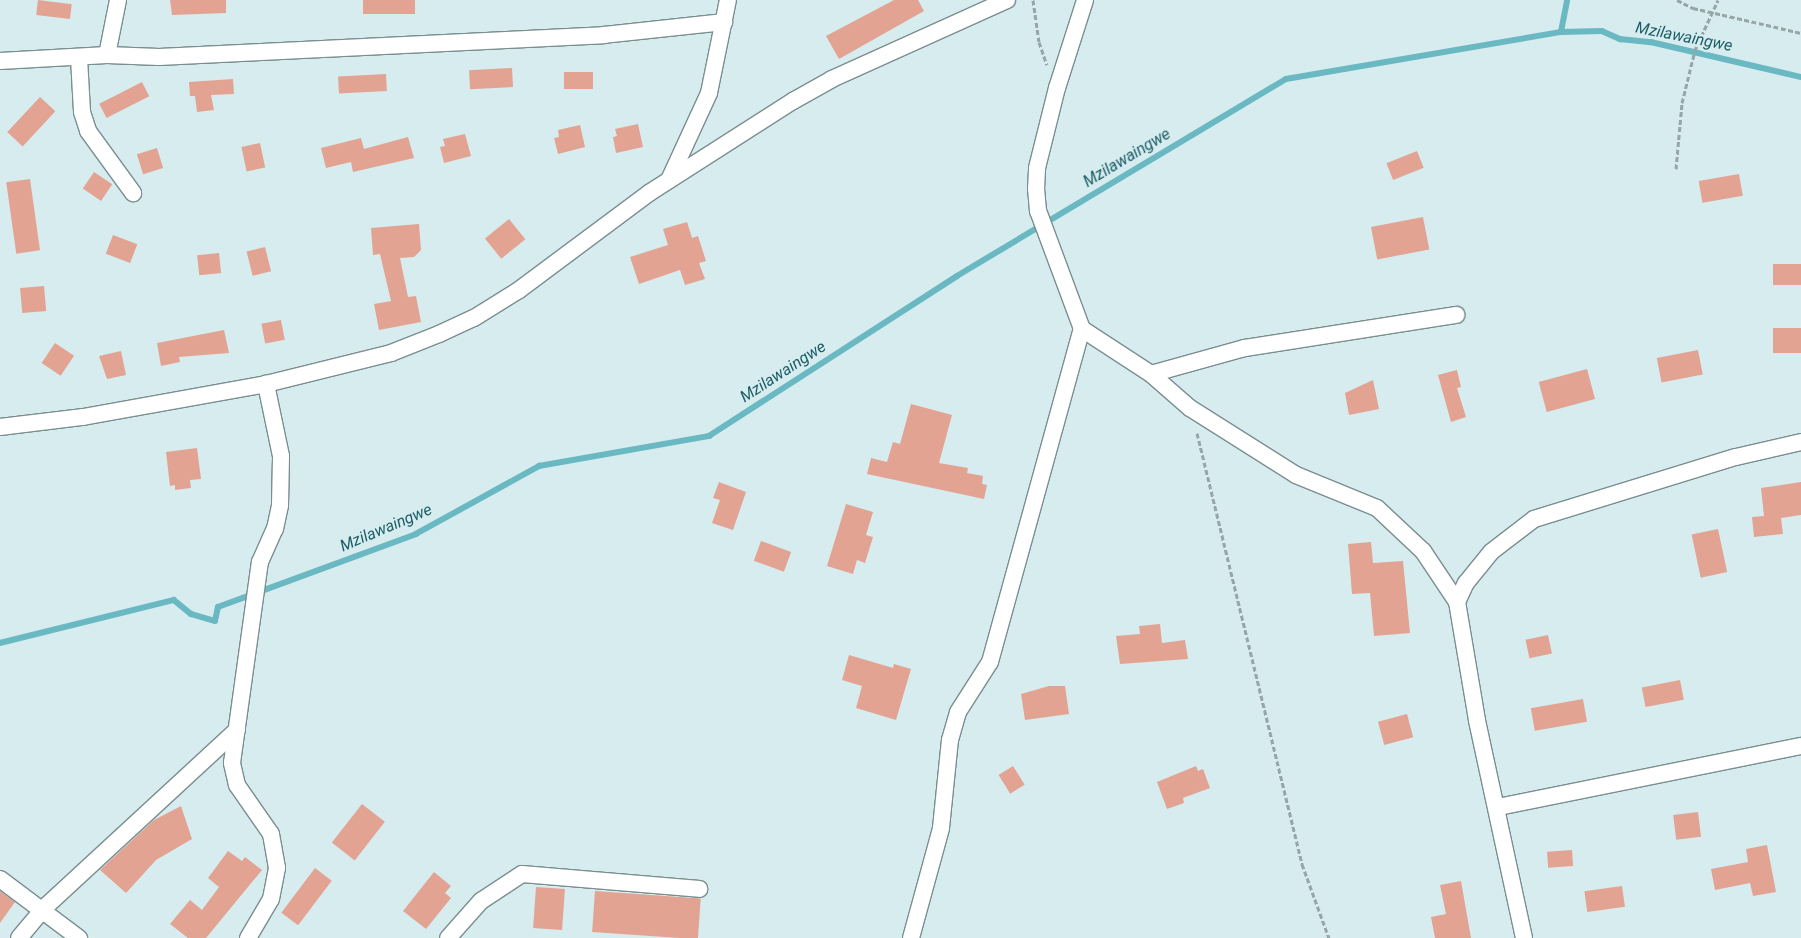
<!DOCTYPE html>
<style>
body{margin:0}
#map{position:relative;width:1801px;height:938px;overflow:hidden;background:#d7ecef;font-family:Roboto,sans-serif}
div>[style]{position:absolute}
.stream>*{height:5.5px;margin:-2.75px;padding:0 2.75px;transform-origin:2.75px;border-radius:2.75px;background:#69b8c2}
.building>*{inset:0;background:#e2a393;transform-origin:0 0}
.path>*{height:3px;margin-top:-1.5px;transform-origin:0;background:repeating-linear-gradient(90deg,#95a5a8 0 5px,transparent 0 7.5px)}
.roads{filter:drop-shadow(1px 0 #7a8e90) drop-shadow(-1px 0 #7a8e90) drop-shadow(0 1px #7a8e90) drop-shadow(0 -1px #7a8e90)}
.minor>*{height:16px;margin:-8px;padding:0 8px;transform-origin:8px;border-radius:8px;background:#fff}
span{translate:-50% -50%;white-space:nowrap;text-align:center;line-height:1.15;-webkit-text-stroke:5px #d7ecef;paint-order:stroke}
.water-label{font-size:16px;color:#1b5d65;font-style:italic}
</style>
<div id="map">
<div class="stream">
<i style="left:1561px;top:32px;width:33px;rotate:-79deg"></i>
<i style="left:0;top:643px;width:179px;rotate:-13.9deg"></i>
<i style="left:174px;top:600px;width:22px;rotate:39deg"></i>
<i style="left:191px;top:614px;width:25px;rotate:16deg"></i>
<i style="left:215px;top:621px;width:14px;rotate:-78deg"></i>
<i style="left:218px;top:607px;width:211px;rotate:-20.2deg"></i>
<i style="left:416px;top:534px;width:141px;rotate:-28.9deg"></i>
<i style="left:539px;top:466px;width:173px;rotate:-10deg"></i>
<i style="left:709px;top:436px;width:295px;rotate:-32.8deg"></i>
<i style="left:957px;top:276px;width:383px;rotate:-30.9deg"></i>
<i style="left:1286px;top:79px;width:279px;rotate:-9.7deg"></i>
<i style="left:1561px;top:32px;width:41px;rotate:-1.4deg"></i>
<i style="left:1602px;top:31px;width:20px;rotate:24deg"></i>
<i style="left:1620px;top:39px;width:31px;rotate:6deg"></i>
<i style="left:1651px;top:42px;width:154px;rotate:13.1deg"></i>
</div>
<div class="building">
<i style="left:38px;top:0;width:34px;height:15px;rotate:7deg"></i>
<i style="clip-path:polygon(170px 0,226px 0,226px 13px,172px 15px)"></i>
<i style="left:363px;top:0;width:52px;height:14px"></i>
<i style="clip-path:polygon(894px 0,918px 0,924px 11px,839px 59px,826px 36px)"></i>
<i style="left:512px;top:68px;width:19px;height:43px;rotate:87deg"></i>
<i style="left:593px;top:72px;width:17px;height:29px;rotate:90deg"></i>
<i style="left:386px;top:74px;width:17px;height:48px;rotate:87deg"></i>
<i style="clip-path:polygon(233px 79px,234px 94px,211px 95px,214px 110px,197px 112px,195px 96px,190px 96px,189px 82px)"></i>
<i style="left:142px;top:82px;width:16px;height:48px;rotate:63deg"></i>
<i style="left:40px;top:97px;width:21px;height:48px;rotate:43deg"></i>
<i style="clip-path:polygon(638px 124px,643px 147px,616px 153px,613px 137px,617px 136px,615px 129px)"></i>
<i style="clip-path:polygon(580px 125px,585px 147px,558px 154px,554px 138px,559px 137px,558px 130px)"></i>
<i style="clip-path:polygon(465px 134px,471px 156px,444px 163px,440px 147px,445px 146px,443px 139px)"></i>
<i style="clip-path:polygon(408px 137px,414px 158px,353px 172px,351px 162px,326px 168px,321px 148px,361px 138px,364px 149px)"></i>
<i style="left:260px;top:143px;width:25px;height:19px;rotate:78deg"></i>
<i style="left:157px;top:148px;width:21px;height:21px;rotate:73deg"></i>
<i style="left:1417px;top:151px;width:18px;height:33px;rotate:68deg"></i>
<i style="left:94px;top:172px;width:22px;height:20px;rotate:34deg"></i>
<i style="left:1739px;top:174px;width:22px;height:41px;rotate:80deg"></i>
<i style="left:30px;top:179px;width:72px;height:24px;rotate:82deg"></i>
<i style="left:1423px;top:217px;width:33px;height:53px;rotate:79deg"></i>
<i style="left:509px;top:219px;width:26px;height:31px;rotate:51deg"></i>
<i style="clip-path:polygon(687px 222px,692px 238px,698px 236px,706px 261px,699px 263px,705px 279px,685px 285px,680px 270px,639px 284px,630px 257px,668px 245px,663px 229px)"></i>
<i style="clip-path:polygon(419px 224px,421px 250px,414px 257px,400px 258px,408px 297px,416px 296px,421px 322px,379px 330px,374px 304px,391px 301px,380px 254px,373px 255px,371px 228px)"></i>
<i style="left:113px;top:235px;width:26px;height:20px;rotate:21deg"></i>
<i style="left:265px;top:247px;width:25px;height:19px;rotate:76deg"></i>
<i style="left:219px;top:253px;width:20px;height:22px;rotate:84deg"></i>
<i style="left:1801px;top:264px;width:21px;height:28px;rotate:90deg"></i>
<i style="left:44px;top:286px;width:25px;height:24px;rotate:85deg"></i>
<i style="left:281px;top:320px;width:20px;height:20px;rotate:79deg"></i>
<i style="left:1801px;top:328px;width:25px;height:28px;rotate:90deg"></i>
<i style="clip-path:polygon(224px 330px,229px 353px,179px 357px,180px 362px,161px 366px,157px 343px)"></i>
<i style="left:55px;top:343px;width:23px;height:24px;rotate:34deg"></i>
<i style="left:1698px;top:350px;width:25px;height:42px;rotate:79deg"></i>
<i style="clip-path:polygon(121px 351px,126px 375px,107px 379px,99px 356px)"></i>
<i style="left:1587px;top:369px;width:31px;height:50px;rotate:75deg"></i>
<i style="clip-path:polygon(1457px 370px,1461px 387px,1457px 388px,1466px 417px,1451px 422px,1438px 375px)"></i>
<i style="clip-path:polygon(1373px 380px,1379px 409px,1349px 415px,1345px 393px)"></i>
<i style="clip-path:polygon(911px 404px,952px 415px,939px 463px,968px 468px,967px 473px,983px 476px,982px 484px,987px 485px,984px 499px,867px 474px,871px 458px,887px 462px,893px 442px,900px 444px)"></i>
<i style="clip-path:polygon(197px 448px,201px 479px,190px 480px,191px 488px,175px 490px,175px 485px,170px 486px,166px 452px)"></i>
<i style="clip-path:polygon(719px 482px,746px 492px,733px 530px,712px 523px,720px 500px,713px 498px)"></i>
<i style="clip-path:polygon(1801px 482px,1801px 515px,1781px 518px,1783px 534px,1754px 537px,1752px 517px,1764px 516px,1761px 488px)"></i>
<i style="clip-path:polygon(846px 504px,873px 512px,866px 535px,873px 537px,865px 563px,857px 560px,853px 574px,827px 566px)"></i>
<i style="left:1718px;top:529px;width:44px;height:27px;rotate:78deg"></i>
<i style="left:761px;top:541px;width:32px;height:21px;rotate:20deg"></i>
<i style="clip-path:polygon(1371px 542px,1373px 563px,1403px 561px,1410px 633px,1374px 636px,1370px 593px,1352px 594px,1348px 544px)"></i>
<i style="clip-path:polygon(1160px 624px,1162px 643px,1185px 640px,1188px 659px,1120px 664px,1116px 636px,1140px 634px,1139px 626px)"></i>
<i style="left:1548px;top:635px;width:19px;height:23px;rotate:78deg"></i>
<i style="clip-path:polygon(849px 655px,893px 668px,894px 664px,911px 669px,896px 720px,856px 708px,862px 686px,842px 680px)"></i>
<i style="left:1680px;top:680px;width:20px;height:39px;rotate:79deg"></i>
<i style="clip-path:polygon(1049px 686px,1065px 686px,1069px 714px,1025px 720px,1021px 694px)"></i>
<i style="left:1583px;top:699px;width:23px;height:53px;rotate:80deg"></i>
<i style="left:1407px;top:714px;width:24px;height:30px;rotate:75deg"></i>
<i style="left:1013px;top:766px;width:22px;height:17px;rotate:58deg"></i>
<i style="clip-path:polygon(1196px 766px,1198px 771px,1203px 769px,1210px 788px,1183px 798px,1184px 803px,1167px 809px,1157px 782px)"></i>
<i style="left:362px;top:804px;width:29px;height:49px;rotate:38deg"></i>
<i style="clip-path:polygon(181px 806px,192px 839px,156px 860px,126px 893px,100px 870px,154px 820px)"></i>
<i style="left:1698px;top:812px;width:25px;height:25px;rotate:83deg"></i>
<i style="clip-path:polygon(1767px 845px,1776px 892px,1753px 896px,1750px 883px,1715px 890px,1711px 869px,1748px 862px,1746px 849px)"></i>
<i style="left:1572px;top:850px;width:16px;height:25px;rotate:86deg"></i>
<i style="clip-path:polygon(228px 851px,242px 861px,245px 857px,262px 870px,206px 938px,188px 938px,170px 924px,190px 900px,202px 910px,219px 887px,208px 878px)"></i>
<i style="left:315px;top:868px;width:21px;height:56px;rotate:37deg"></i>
<i style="clip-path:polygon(434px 872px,451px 886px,445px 893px,451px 898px,426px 929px,403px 911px)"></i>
<i style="clip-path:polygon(1461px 881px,1471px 938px,1435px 938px,1431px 917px,1446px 914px,1440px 885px)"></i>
<i style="left:1622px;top:886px;width:21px;height:38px;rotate:82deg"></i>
<i style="left:536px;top:887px;width:29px;height:41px;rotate:4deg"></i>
<i style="clip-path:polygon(0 891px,15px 902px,0 923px)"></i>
<i style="left:595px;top:891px;width:106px;height:41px;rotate:4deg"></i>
</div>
<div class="path">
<i style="left:1033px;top:0;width:42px;rotate:81.9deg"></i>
<i style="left:1039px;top:42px;width:24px;rotate:71deg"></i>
<i style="left:1677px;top:0;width:18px;rotate:27deg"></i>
<i style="left:1693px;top:8px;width:111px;rotate:13deg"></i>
<i style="left:1676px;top:169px;width:66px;rotate:-84.8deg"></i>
<i style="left:1682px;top:103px;width:55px;rotate:-76.2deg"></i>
<i style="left:1695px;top:50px;width:55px;rotate:-65.3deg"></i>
<i style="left:1197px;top:433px;width:444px;rotate:76.3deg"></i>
<i style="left:1302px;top:864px;width:79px;rotate:70deg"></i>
</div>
<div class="roads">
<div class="minor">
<i style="left:107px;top:55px;width:52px;rotate:2.2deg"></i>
<i style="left:159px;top:57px;width:445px;rotate:-2.8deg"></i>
<i style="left:603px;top:35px;width:122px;rotate:-6.1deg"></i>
<i style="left:79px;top:58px;width:54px;rotate:86.8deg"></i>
<i style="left:82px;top:112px;width:20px;rotate:72deg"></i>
<i style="left:88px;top:131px;width:77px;rotate:54deg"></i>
<i style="left:0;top:61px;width:107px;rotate:-3.2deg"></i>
<i style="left:107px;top:55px;width:56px;rotate:-78.7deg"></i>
<i style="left:669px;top:180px;width:96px;rotate:-65.3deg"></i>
<i style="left:709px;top:93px;width:95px;rotate:-78.5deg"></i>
<i style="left:1082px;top:329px;width:82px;rotate:33.1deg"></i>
<i style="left:1151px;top:374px;width:52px;rotate:41.1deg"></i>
<i style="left:1190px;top:408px;width:125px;rotate:32.3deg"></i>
<i style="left:1296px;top:475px;width:87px;rotate:22.2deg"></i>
<i style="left:1377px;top:508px;width:63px;rotate:43.1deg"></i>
<i style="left:1423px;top:551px;width:61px;rotate:56.3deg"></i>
<i style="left:1151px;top:374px;width:98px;rotate:-15.5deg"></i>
<i style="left:1245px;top:348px;width:214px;rotate:-8.9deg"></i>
<i style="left:0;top:427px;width:84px;rotate:-6.9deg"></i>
<i style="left:83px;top:417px;width:186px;rotate:-10.2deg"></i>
<i style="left:266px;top:384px;width:129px;rotate:-13.9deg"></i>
<i style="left:391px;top:353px;width:52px;rotate:-21.6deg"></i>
<i style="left:439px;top:334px;width:38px;rotate:-25deg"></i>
<i style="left:474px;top:318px;width:53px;rotate:-31.9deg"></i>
<i style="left:519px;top:290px;width:162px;rotate:-36.7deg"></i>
<i style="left:649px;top:193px;width:171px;rotate:-32.6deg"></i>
<i style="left:793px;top:101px;width:45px;rotate:-29.4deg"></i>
<i style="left:832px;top:79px;width:192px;rotate:-24.3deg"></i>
<i style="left:1498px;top:807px;width:309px;rotate:-11.4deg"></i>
<i style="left:0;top:879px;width:99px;rotate:36.8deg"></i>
<i style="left:19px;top:938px;width:38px;rotate:-50deg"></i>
<i style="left:43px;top:909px;width:264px;rotate:-42.7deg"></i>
<i style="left:248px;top:938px;width:45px;rotate:-59.5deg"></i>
<i style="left:271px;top:899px;width:32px;rotate:-79deg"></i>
<i style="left:277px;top:868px;width:35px;rotate:-100deg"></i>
<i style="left:271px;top:834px;width:60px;rotate:-124.8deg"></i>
<i style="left:237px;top:785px;width:23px;rotate:-103deg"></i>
<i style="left:232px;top:763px;width:203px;rotate:-82.1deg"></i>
<i style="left:260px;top:562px;width:36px;rotate:-66deg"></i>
<i style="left:275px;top:529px;width:25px;rotate:-78deg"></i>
<i style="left:280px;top:505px;width:49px;rotate:-88.8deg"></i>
<i style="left:281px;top:456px;width:74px;rotate:-101.8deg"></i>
<i style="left:448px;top:938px;width:50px;rotate:-48.3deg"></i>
<i style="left:481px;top:901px;width:49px;rotate:-33.4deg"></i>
<i style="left:522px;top:874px;width:178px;rotate:4.8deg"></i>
<i style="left:911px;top:938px;width:114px;rotate:-74.7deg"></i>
<i style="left:941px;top:828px;width:88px;rotate:-84.2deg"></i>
<i style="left:950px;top:740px;width:29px;rotate:-74deg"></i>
<i style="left:958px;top:712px;width:59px;rotate:-57.4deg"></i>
<i style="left:990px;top:662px;width:345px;rotate:-74.6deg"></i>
<i style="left:1082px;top:329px;width:126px;rotate:-110.4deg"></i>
<i style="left:1038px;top:211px;width:22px;rotate:-95deg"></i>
<i style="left:1036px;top:189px;width:21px;rotate:-87deg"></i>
<i style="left:1037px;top:168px;width:82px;rotate:-76deg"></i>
<i style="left:1057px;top:88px;width:92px;rotate:-72.3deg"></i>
<i style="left:1524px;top:938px;width:223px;rotate:-102.2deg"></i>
<i style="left:1477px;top:720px;width:120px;rotate:-99.6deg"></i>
<i style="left:1457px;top:602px;width:21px;rotate:-65deg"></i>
<i style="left:1466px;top:583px;width:40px;rotate:-51deg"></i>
<i style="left:1491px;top:552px;width:54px;rotate:-37.5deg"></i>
<i style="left:1534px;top:519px;width:211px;rotate:-17.1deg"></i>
<i style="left:1736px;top:457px;width:67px;rotate:-13deg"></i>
</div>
</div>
<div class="water-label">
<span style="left:1684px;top:37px;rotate:11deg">Mzilawaingwe</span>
<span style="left:1127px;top:158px;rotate:-31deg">Mzilawaingwe</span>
<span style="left:783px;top:372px;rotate:-33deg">Mzilawaingwe</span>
<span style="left:386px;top:528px;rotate:-23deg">Mzilawaingwe</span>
</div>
</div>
